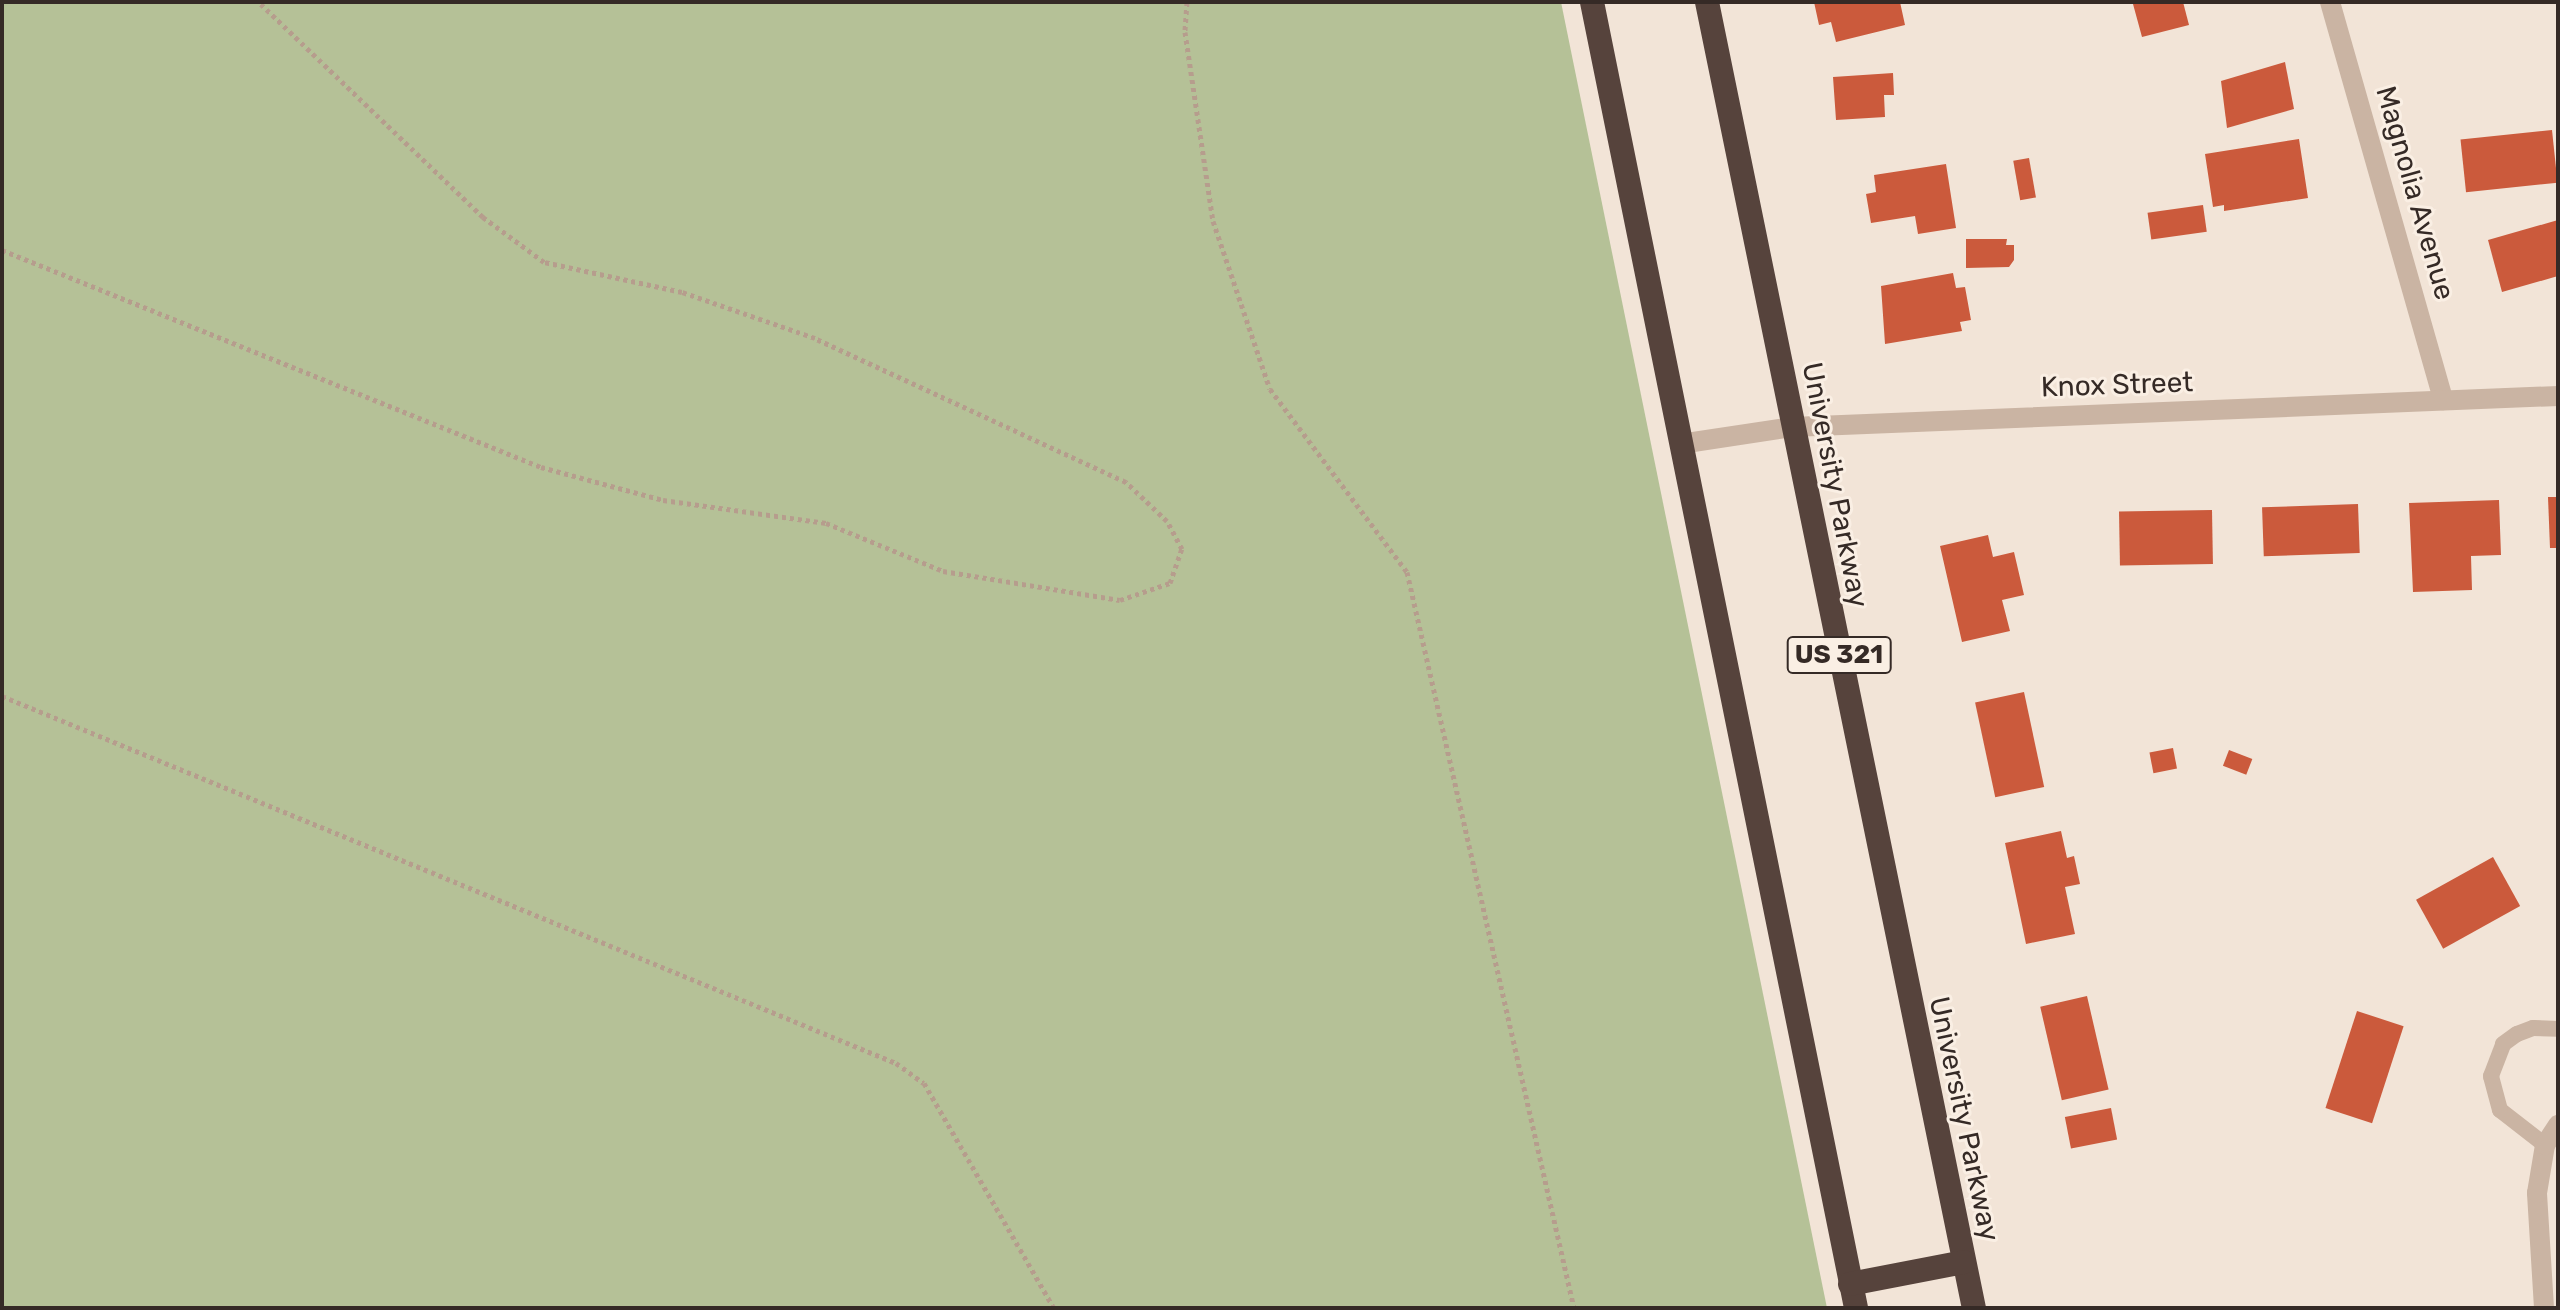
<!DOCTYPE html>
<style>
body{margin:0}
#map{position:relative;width:2560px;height:1310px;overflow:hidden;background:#f2e4d7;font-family:Rubik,sans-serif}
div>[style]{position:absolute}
.green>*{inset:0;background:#b5c197}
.building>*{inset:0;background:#cb5a3c;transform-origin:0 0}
.path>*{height:5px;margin-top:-2.5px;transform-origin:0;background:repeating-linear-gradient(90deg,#b69d8d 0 4px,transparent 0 8px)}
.lane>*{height:16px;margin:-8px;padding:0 8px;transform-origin:8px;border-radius:8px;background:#cab4a3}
.street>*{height:20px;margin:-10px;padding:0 10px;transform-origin:10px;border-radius:10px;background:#cab4a3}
.highway>*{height:24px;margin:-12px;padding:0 12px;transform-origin:12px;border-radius:12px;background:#56433c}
span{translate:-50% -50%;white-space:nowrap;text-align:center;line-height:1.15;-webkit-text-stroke:6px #faefe4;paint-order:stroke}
.shield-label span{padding:2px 6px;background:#faefe4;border:2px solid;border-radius:6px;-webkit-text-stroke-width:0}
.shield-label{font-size:26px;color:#352a26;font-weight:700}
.street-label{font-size:28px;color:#352a26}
.frame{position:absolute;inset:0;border:4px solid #352a26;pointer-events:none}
</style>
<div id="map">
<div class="green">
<i style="clip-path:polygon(2px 2px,1561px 2px,1827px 1308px,2px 1308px)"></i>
</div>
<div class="building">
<i style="clip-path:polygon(1814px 2px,1900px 2px,1905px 25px,1836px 42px,1831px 22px,1819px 25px)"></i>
<i style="clip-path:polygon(2138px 2px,2183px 2px,2189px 25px,2142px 37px,2133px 4px)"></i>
<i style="clip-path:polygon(2285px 62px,2294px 109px,2227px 128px,2221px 81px)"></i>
<i style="clip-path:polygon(1893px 73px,1894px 95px,1884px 95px,1885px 117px,1836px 120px,1833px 77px)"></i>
<i style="left:2552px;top:130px;width:53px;height:92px;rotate:84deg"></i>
<i style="clip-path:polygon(2299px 139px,2308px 198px,2224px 211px,2224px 205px,2213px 207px,2205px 154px)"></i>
<i style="left:2029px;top:158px;width:40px;height:16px;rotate:80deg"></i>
<i style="clip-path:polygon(1946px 164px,1956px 228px,1918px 234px,1915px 216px,1871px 223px,1866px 194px,1876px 192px,1874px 175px)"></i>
<i style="left:2203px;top:205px;width:27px;height:56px;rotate:82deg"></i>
<i style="clip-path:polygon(2558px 220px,2558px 276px,2502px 292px,2488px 240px)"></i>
<i style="clip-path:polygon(1966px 239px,2007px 239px,2006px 245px,2014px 245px,2014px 260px,2009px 267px,1966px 268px)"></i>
<i style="clip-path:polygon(1953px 273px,1956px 288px,1965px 287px,1971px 320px,1960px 322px,1962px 331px,1885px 344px,1881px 286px)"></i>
<i style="clip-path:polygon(2548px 497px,2558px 497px,2558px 548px,2550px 548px)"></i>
<i style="clip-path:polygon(2499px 500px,2501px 555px,2471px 556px,2472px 590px,2413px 592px,2409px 503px)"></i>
<i style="left:2358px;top:504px;width:49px;height:96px;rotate:88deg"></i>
<i style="left:2212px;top:510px;width:54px;height:93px;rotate:89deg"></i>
<i style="clip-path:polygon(1988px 535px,1993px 557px,2014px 552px,2024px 595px,2002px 600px,2010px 631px,1962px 642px,1940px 546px)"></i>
<i style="left:2024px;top:692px;width:97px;height:50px;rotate:78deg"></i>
<i style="left:2173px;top:748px;width:21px;height:24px;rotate:79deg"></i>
<i style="left:2229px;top:750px;width:25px;height:17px;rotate:21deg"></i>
<i style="clip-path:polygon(2061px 831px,2067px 858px,2074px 856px,2080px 884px,2065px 887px,2075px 934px,2026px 944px,2005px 843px)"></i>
<i style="left:2493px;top:857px;width:56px;height:88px;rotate:61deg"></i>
<i style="left:2087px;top:996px;width:96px;height:48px;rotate:77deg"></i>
<i style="left:2357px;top:1011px;width:49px;height:102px;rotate:18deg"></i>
<i style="left:2111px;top:1108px;width:32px;height:47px;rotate:79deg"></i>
</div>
<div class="path">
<i style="left:1187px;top:2px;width:30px;rotate:94deg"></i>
<i style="left:1185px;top:32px;width:191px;rotate:81.6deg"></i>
<i style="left:1213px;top:221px;width:177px;rotate:71.3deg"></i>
<i style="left:1270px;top:389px;width:229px;rotate:53.2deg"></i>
<i style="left:1407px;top:572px;width:755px;rotate:77.22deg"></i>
<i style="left:2px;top:250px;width:581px;rotate:21.93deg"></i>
<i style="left:541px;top:467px;width:126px;rotate:15.1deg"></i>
<i style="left:663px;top:500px;width:165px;rotate:8deg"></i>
<i style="left:826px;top:523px;width:126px;rotate:22.3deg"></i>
<i style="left:943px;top:571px;width:179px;rotate:9.3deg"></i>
<i style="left:1120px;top:600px;width:53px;rotate:-18.8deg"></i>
<i style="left:1170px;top:583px;width:36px;rotate:-71deg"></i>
<i style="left:1182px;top:549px;width:32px;rotate:-118deg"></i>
<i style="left:1167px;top:521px;width:57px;rotate:-136.4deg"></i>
<i style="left:1126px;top:482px;width:343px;rotate:-155.2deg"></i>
<i style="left:815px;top:338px;width:141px;rotate:-160.9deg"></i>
<i style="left:682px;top:292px;width:141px;rotate:-167.7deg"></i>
<i style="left:544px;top:262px;width:76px;rotate:-143.6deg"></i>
<i style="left:483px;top:217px;width:310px;rotate:-136.2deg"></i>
<i style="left:2px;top:696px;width:966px;rotate:22.32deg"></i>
<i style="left:896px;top:1063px;width:34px;rotate:36deg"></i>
<i style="left:924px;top:1083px;width:260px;rotate:60deg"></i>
</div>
<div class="lane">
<i style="left:2545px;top:1145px;width:57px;rotate:-142.1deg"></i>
<i style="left:2500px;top:1110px;width:35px;rotate:-105deg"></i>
<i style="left:2491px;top:1076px;width:34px;rotate:-69deg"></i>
<i style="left:2503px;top:1044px;width:17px;rotate:-36deg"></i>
<i style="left:2517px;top:1034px;width:17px;rotate:-21deg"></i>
<i style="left:2533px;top:1028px;width:25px;rotate:2deg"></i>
</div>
<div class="street">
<i style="left:2330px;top:2px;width:414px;rotate:74.1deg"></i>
<i style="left:1680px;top:444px;width:113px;rotate:-8.6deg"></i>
<i style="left:1792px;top:427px;width:767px;rotate:-2.32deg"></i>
<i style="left:2544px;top:1308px;width:115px;rotate:-93.5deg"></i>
<i style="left:2537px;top:1193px;width:49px;rotate:-80.5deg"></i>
<i style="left:2545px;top:1145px;width:24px;rotate:-57deg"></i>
</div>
<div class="highway">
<i style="left:1592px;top:2px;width:1332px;rotate:78.57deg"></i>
<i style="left:1707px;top:2px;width:1333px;rotate:78.45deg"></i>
<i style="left:1850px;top:1284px;width:116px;rotate:-10.9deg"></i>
</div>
<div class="shield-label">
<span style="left:1839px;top:655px">US 321</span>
</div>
<div class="street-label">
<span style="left:2415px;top:193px;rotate:74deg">Magnolia Avenue</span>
<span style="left:2117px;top:385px;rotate:-2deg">Knox Street</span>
<span style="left:1835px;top:485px;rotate:79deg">University Parkway</span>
<span style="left:1964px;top:1119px;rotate:78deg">University Parkway</span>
</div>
<div class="frame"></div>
</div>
